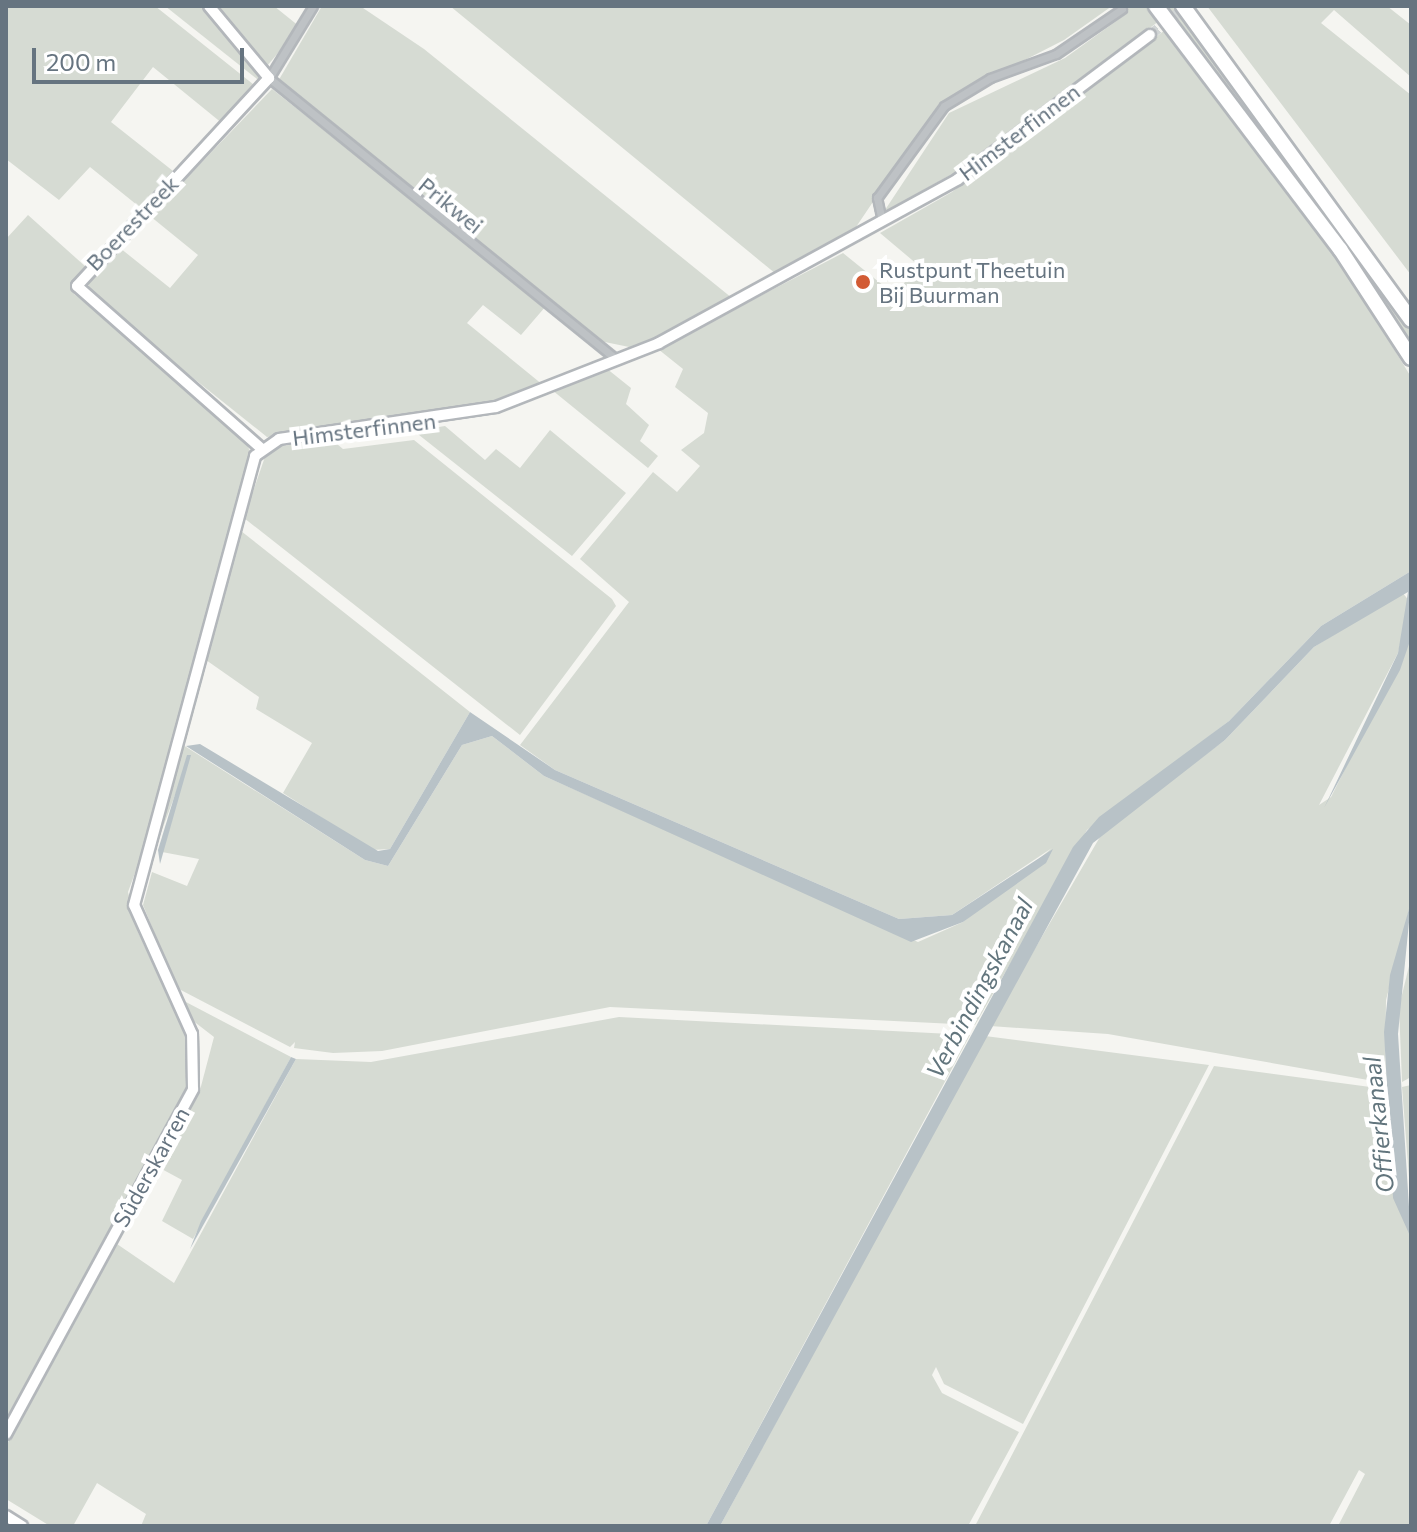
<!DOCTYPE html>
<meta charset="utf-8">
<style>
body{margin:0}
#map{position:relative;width:1417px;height:1532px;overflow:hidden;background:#f5f5f1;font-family:Commissioner,sans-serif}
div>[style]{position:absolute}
.green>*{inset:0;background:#d6dbd3}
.water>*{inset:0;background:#b8c2c7}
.secondary-tunnel>*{height:10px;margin-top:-5px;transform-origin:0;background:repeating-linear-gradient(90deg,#d1d5d5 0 10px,transparent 0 15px)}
.roads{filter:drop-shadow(2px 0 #b3b7bb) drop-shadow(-2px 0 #b3b7bb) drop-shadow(0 2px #b3b7bb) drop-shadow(0 -2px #b3b7bb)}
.street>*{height:7px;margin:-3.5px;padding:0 3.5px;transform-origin:3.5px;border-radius:3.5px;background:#bec2c5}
.secondary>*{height:10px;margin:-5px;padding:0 5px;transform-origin:5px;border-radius:5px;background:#fff}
.highway>*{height:14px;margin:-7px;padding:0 7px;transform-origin:7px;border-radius:7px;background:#fff}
.dots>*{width:22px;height:22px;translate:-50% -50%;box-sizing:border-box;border:4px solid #fff;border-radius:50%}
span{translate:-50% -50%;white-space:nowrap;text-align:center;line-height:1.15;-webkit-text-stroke:8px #fff;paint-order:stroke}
.street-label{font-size:22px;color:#667480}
.poi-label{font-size:22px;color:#667480}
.left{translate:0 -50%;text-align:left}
.water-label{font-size:24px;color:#62757d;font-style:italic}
.frame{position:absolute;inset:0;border:8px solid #667480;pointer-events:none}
.scale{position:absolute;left:32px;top:48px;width:212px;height:36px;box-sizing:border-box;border:4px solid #667480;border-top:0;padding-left:10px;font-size:24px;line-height:28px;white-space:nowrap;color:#667480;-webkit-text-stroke:6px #fff;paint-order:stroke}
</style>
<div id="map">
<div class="green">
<i style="clip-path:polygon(6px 6px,155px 6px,258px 88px,223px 124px,153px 67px,111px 122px,173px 171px,142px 209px,90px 167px,59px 200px,6px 159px)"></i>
<i style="clip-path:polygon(165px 6px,203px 6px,264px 82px,257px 79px)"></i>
<i style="clip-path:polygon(217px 6px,274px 6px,300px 27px,267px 66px)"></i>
<i style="clip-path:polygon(322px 6px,360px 6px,424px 49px,732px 298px,634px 348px,600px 341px,277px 83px)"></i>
<i style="clip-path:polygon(450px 6px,1112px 6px,1064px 40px,939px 104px,854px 230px,776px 274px)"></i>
<i style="clip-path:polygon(1121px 6px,1147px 6px,1159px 21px,973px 162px,883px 213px,949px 113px,1065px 58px,1126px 14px)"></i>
<i style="clip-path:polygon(1162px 6px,1177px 6px,1393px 298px,1411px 328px,1411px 343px,1339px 236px)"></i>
<i style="clip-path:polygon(1207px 6px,1387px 6px,1411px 25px,1411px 77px,1334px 10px,1321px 23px,1411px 95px,1411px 275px)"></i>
<i style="clip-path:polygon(1165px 30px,1336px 254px,1411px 377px,1411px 571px,1321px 626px,1229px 721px,1087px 830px,975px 1025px,610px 1007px,382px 1051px,333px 1053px,294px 1048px,295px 1042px,290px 1047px,177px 988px,143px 905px,152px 872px,187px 886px,199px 859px,162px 852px,190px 755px,150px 862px,183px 745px,365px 860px,388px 866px,462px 745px,492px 736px,544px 776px,918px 942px,963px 922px,1052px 848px,952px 915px,899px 919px,555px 770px,520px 745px,629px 602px,580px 559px,653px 472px,677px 492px,700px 466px,681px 450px,704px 433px,708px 413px,675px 387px,683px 369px,658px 349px,843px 253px,895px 295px,918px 265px,880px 233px,952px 192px)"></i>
<i style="clip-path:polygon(272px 89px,546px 306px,521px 335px,483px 305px,467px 323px,543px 385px,490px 406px,267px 437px,88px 294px,89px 275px,120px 248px,170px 288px,198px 255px,150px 216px)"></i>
<i style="clip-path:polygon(28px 215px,86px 267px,74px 294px,240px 430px,250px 451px,157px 813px,128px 892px,138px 932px,190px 1045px,189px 1092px,6px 1427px,6px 239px)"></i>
<i style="clip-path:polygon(606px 368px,631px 388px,626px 404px,649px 425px,640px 441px,658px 456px,648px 468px,552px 390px)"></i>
<i style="clip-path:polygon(445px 426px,485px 460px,496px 449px,520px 468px,550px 430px,626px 493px,572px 556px,414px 431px)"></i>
<i style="clip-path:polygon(331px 439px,343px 449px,414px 440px,612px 599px,616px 606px,520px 735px,244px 518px,268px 448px)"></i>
<i style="clip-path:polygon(241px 531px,470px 712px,390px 849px,372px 850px,283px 793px,312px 743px,256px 709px,259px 697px,206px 660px)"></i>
<i style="clip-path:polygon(1402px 592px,1410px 602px,1398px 653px,1319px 805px,1331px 797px,1411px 638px,1411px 902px,1386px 1000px,1385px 1083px,1108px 1034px,990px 1026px,1104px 830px,1225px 740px,1314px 647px)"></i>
<i style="clip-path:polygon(1411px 958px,1411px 1077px,1402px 1082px,1399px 1007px)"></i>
<i style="clip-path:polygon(184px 1001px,291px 1057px,193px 1239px,162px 1221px,182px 1180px,158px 1167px,200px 1090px,214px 1037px,192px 1020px)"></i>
<i style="clip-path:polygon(619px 1017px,970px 1035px,706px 1526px,141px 1526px,146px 1514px,97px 1483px,73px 1526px,50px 1526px,6px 1499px,6px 1446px,117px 1244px,174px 1283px,296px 1059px,371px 1062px)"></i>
<i style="clip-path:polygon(985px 1036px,1209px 1065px,1023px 1424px,944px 1384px,936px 1367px,932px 1375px,942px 1393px,1019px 1432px,968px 1526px,720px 1526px)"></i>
<i style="clip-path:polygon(1214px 1066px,1385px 1089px,1390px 1176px,1411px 1238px,1411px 1526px,1338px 1526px,1365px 1474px,1359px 1470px,1329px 1526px,975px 1526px)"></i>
<i style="clip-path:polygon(1411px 1085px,1411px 1203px,1402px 1087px)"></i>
</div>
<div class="water">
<i style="clip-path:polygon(1411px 571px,1411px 638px,1400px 670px,1324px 808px,1398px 653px,1408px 592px,1314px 647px,1225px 740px,1093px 843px,720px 1526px,706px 1526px,1073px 847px,1099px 817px,1229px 721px,1321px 626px)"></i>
<i style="clip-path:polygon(470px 712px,555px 770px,899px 919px,952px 915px,1053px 849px,1046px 863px,963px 922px,911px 942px,544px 776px,492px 736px,462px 745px,388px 866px,365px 860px,186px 746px,200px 744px,378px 851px,390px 849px)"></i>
<i style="clip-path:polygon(187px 755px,191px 755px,160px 864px,158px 850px)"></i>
<i style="clip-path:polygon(1411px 902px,1398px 1034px,1411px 1238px,1393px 1198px,1384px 1032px,1390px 975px)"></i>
<i style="clip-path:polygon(291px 1057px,296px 1059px,190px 1249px,201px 1221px)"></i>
</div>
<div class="secondary-tunnel">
<i style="left:1150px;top:35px;width:47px;rotate:-38.1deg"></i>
</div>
<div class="roads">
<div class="street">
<i style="left:313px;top:6px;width:84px;rotate:121.4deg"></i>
<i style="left:269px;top:78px;width:443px;rotate:39deg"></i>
<i style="left:882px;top:221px;width:24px;rotate:-102deg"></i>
<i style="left:877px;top:198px;width:114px;rotate:-53.9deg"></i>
<i style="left:944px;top:106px;width:54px;rotate:-31.3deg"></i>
<i style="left:990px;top:78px;width:70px;rotate:-20deg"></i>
<i style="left:1056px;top:54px;width:80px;rotate:-34.3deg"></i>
</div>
<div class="secondary">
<i style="left:209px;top:6px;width:94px;rotate:50.2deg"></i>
<i style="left:269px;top:78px;width:283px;rotate:132.7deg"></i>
<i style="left:77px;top:286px;width:245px;rotate:41.4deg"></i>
<i style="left:6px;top:1434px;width:392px;rotate:-61.5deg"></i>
<i style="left:193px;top:1089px;width:55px;rotate:-91deg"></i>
<i style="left:192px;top:1034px;width:141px;rotate:-114.2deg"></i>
<i style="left:134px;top:905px;width:465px;rotate:-74.9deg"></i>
<i style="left:255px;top:456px;width:29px;rotate:-35deg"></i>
<i style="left:279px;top:439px;width:219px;rotate:-8.4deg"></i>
<i style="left:496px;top:407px;width:175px;rotate:-21.4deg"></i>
<i style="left:659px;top:343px;width:341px;rotate:-28.7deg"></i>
<i style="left:958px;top:179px;width:240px;rotate:-36.9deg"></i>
<i style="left:6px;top:1516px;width:19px;rotate:32deg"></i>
</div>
<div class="highway">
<i style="left:1156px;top:6px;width:305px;rotate:52.9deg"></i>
<i style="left:1340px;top:249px;width:130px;rotate:56.9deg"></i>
<i style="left:1183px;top:6px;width:388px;rotate:54deg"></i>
</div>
</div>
<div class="dots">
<i style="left:863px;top:282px;background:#d25b34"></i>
</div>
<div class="street-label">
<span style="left:1019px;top:132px;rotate:-37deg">Himsterfinnen</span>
<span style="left:451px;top:205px;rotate:39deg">Prikwei</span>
<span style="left:132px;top:223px;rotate:-46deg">Boerestreek</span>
<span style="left:364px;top:429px;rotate:-7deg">Himsterfinnen</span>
<span style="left:151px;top:1167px;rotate:-61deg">Sûderskarren</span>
</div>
<div class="poi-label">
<span class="left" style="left:879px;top:282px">Rustpunt Theetuin<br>Bij Buurman</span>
</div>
<div class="water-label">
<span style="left:979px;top:988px;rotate:-62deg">Verbindingskanaal</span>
<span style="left:1378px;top:1125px;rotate:-96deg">Offierkanaal</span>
</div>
<div class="frame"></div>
<div class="scale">200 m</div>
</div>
